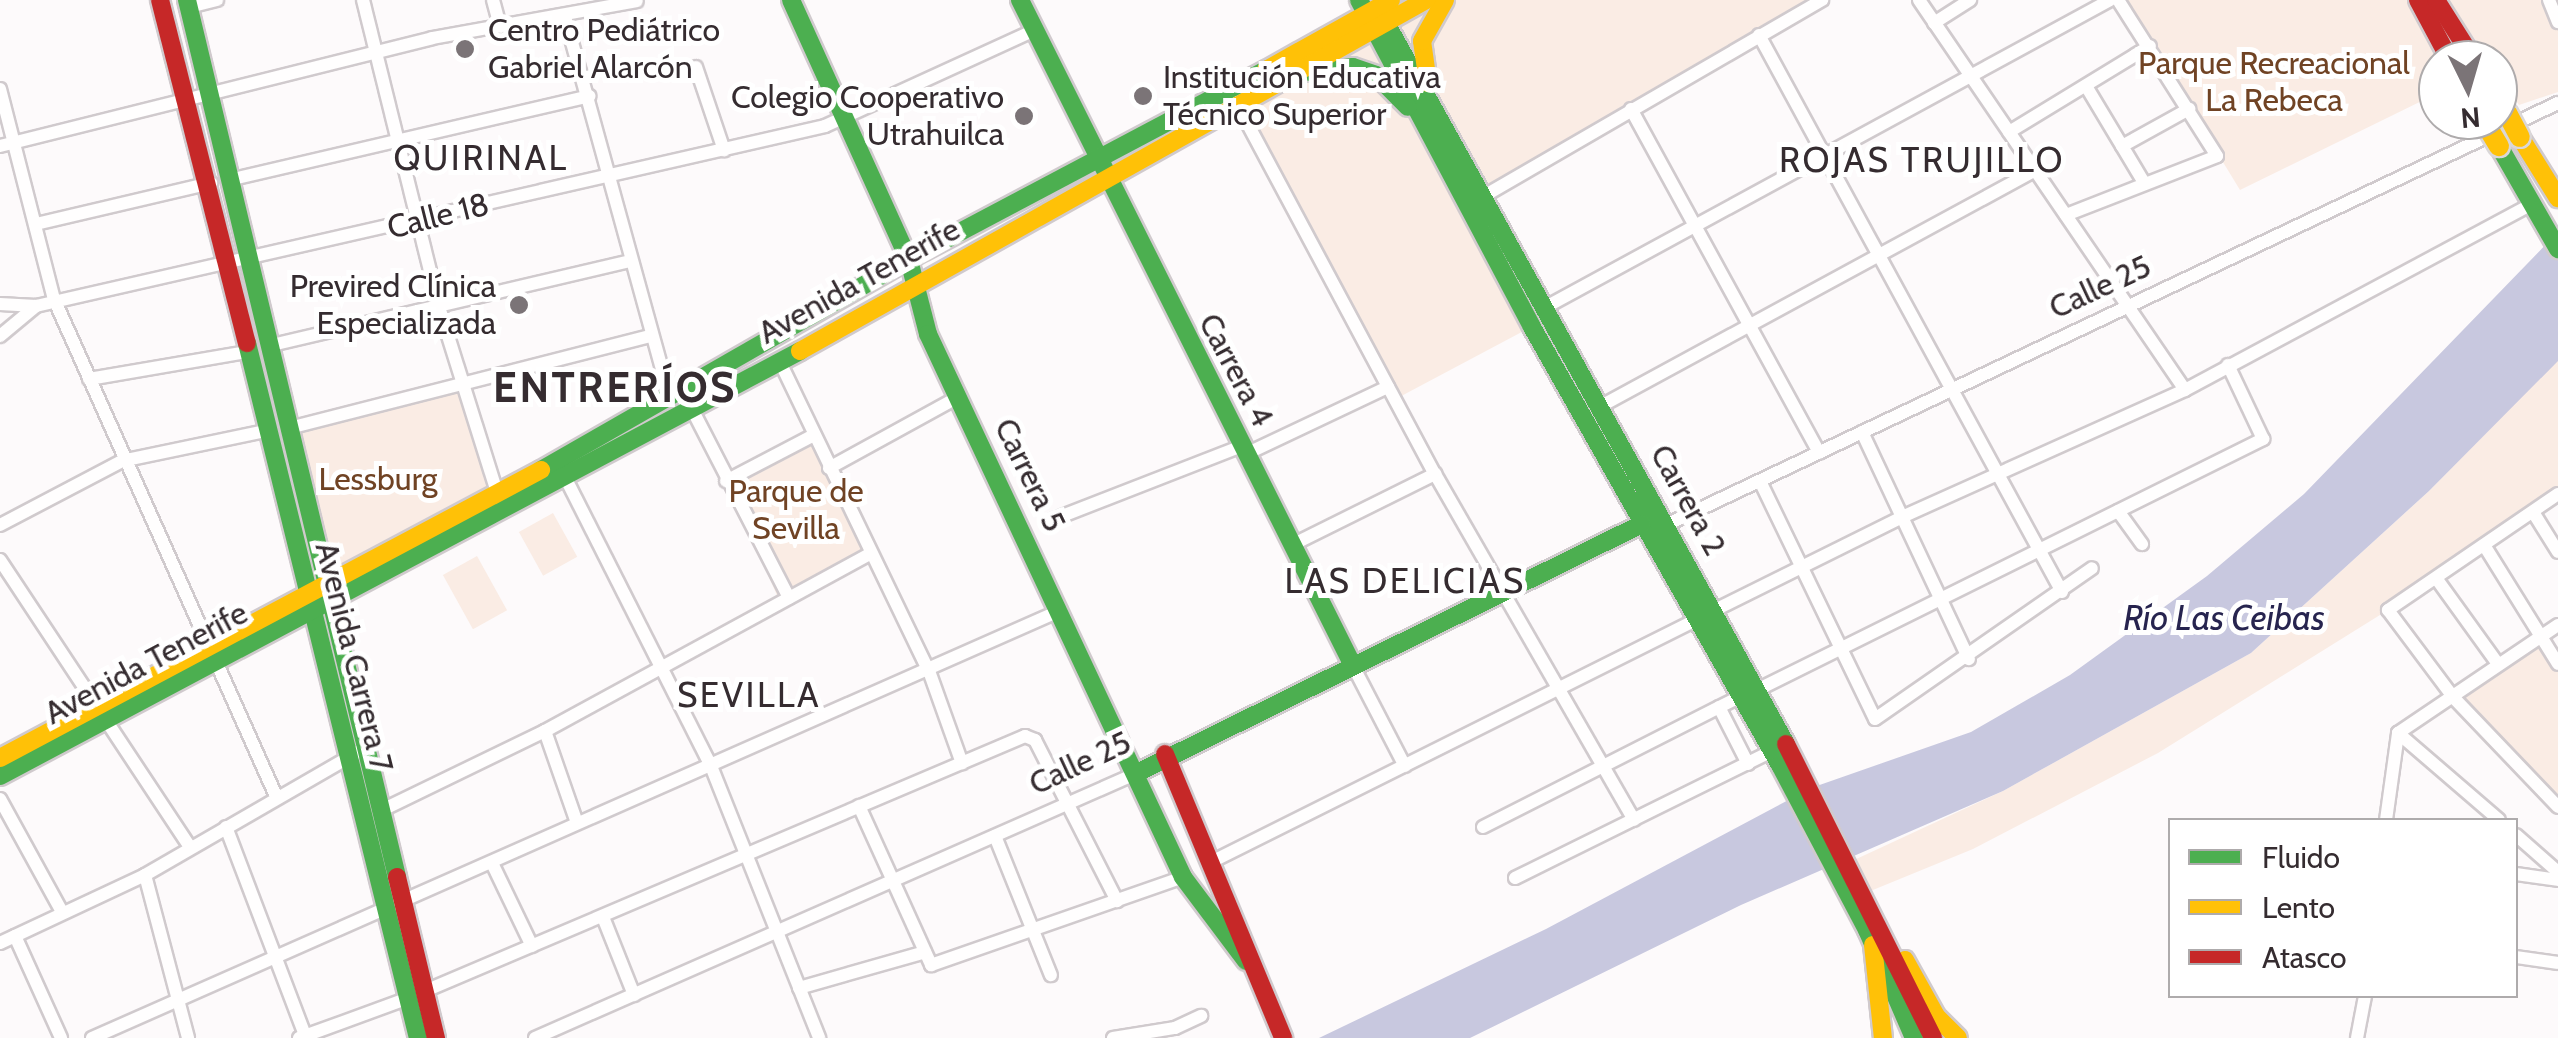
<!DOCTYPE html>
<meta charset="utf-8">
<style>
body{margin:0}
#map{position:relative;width:2558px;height:1038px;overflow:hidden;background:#fdfafb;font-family:Cabin,sans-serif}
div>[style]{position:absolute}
.green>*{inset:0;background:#faece4;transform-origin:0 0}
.water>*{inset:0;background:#c8c8df}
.roads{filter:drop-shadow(2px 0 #d0cacd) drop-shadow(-2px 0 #d0cacd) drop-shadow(0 2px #d0cacd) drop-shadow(0 -2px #d0cacd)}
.street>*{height:12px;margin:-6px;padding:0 6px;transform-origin:6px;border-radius:6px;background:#fffefe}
.fast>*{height:18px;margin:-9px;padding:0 9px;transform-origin:9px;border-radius:9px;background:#4caf50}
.slow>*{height:18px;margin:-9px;padding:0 9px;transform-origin:9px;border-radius:9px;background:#ffc107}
.jam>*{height:18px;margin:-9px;padding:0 9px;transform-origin:9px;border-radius:9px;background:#c62828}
.bridges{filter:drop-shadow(2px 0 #dad7d8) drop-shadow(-2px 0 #dad7d8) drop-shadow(0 2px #dad7d8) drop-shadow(0 -2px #dad7d8)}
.slow-bridge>*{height:20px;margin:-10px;padding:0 10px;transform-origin:10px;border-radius:10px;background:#ffc107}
.dots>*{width:28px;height:28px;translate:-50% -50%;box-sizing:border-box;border:5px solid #fff;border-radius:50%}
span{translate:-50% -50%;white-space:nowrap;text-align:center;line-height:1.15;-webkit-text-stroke:10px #fff;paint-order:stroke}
.poi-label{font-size:32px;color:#352c30}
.left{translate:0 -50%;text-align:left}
.right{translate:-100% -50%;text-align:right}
.park-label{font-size:32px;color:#704324}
.street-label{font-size:32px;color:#352c30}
.neighbourhood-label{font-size:35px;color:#352c30;letter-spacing:2.5px}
.water-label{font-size:35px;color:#27244f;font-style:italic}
.district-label{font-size:42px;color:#352c30;font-weight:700;letter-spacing:2.5px}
.legend{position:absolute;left:2168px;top:818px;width:350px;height:180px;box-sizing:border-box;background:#fff;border:2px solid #aeabac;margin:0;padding:12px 18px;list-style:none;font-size:30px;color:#352c30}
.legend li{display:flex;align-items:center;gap:20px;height:50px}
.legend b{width:50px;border:2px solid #aeabac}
.north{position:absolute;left:2418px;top:40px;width:100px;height:100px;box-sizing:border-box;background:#fff;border:2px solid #aeabac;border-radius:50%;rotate:175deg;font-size:28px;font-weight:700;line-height:40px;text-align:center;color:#352c30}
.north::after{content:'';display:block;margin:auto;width:35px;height:45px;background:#7b7477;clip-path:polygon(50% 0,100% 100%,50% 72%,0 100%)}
</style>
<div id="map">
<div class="green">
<i style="clip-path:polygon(1426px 0,1817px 0,1484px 196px,1386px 23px)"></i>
<i style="clip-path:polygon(2124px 0,2417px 0,2450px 60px,2438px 60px,2438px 93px,2240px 190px)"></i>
<i style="clip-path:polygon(2448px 0,2547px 0,2558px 27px,2558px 92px,2519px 105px,2498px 74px,2498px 60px,2489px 60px)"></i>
<i style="left:1376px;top:29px;width:336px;height:158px;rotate:62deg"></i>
<i style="clip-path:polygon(2558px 359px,2558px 494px,2388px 610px,2158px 753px,1973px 849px,1868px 892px,1852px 861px,2003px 791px,2251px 653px,2429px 491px)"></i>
<i style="clip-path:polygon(461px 388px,497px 493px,324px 586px,293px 427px)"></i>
<i style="left:814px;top:435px;width:132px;height:99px;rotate:66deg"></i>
<i style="left:553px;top:513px;width:50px;height:39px;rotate:61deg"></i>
<i style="left:477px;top:556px;width:62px;height:39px;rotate:61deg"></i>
<i style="clip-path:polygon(2541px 637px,2558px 664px,2558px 805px,2453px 693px)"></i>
</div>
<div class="water">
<i style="clip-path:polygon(2558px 232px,2558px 361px,2429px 491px,2251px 653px,2003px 791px,1741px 905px,1470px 1038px,1319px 1038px,1546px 929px,1811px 788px,1971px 732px,2070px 675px,2207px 576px,2304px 494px)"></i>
</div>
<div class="roads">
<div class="street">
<i style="left:363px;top:0;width:313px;rotate:76.1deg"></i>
<i style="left:438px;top:304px;width:204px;rotate:72.6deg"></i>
<i style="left:493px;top:0;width:28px;rotate:75deg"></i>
<i style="left:1919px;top:0;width:472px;rotate:55.7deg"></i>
<i style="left:2549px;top:0;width:24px;rotate:68deg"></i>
<i style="left:189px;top:7px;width:29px;rotate:-14deg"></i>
<i style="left:565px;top:17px;width:372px;rotate:74.6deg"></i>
<i style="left:664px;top:376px;width:45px;rotate:50.4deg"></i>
<i style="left:693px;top:411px;width:210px;rotate:62.8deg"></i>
<i style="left:1934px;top:23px;width:43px;rotate:-32.6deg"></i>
<i style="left:1759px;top:35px;width:634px;rotate:61.45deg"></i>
<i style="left:696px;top:67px;width:88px;rotate:71.4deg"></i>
<i style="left:2086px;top:86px;width:114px;rotate:59deg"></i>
<i style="left:0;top:89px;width:217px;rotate:75.6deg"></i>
<i style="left:54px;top:299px;width:544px;rotate:65.93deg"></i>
<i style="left:1236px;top:102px;width:422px;rotate:61.9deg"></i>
<i style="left:1435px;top:474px;width:399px;rotate:60.1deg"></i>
<i style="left:1631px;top:109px;width:392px;rotate:61.3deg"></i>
<i style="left:2009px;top:132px;width:165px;rotate:-31.4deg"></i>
<i style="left:0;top:146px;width:445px;rotate:-14deg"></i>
<i style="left:432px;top:38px;width:208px;rotate:-10.2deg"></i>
<i style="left:2122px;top:146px;width:77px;rotate:-28.9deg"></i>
<i style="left:233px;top:179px;width:366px;rotate:-13.1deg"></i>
<i style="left:1484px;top:196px;width:391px;rotate:-30.1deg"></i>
<i style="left:2066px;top:215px;width:162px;rotate:-21.3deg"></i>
<i style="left:2217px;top:156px;width:185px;rotate:-122.4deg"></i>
<i style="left:36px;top:224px;width:180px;rotate:-13.2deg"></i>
<i style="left:0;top:304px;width:36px;rotate:3deg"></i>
<i style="left:36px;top:306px;width:809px;rotate:-12.85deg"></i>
<i style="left:825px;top:126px;width:231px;rotate:-24.6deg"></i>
<i style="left:1544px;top:308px;width:644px;rotate:-28.55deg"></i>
<i style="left:0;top:336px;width:47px;rotate:-39.8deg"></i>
<i style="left:272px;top:345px;width:369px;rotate:-13.2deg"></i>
<i style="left:779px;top:360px;width:345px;rotate:64.3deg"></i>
<i style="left:929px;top:671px;width:98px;rotate:70.3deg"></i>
<i style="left:89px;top:379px;width:165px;rotate:-9.7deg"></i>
<i style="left:1601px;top:406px;width:494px;rotate:-28.5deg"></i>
<i style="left:293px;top:427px;width:368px;rotate:-14.3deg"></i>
<i style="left:1862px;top:432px;width:251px;rotate:64.8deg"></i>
<i style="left:1246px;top:454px;width:157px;rotate:-25.3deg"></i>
<i style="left:829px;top:468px;width:147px;rotate:-28.8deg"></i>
<i style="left:566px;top:479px;width:322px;rotate:63.2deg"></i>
<i style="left:711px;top:766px;width:293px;rotate:68.3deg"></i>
<i style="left:726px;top:481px;width:99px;rotate:-27.6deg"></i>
<i style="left:1760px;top:481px;width:264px;rotate:64.2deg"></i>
<i style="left:1875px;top:719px;width:264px;rotate:-34.8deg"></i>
<i style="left:2558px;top:494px;width:206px;rotate:145.7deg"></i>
<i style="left:2388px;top:610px;width:109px;rotate:53.2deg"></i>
<i style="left:2453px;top:697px;width:152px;rotate:46.3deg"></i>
<i style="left:2118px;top:511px;width:41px;rotate:54deg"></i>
<i style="left:2533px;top:512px;width:47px;rotate:58deg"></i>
<i style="left:1052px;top:520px;width:204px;rotate:-21.3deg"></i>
<i style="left:1668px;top:524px;width:985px;rotate:-25.32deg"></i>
<i style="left:0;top:525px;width:138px;rotate:-27.7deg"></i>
<i style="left:122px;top:461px;width:152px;rotate:-11.8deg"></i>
<i style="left:1292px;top:545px;width:160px;rotate:-26.4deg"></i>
<i style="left:2484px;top:545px;width:140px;rotate:58.1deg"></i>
<i style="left:0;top:560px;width:344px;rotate:56.5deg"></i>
<i style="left:2436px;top:578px;width:106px;rotate:54.2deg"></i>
<i style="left:1715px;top:610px;width:209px;rotate:-26.4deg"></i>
<i style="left:1902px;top:517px;width:310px;rotate:-24.2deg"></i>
<i style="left:2185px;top:390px;width:394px;rotate:-28.2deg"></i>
<i style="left:1351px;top:662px;width:117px;rotate:62.6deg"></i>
<i style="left:1759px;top:689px;width:563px;rotate:-26.38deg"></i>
<i style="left:2263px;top:439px;width:82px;rotate:-115.3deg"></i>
<i style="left:1719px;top:707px;width:64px;rotate:63deg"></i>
<i style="left:545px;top:731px;width:97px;rotate:70.8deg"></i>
<i style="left:2398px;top:733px;width:193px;rotate:-34deg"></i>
<i style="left:2398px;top:733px;width:133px;rotate:40.7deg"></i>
<i style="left:0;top:799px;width:129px;rotate:61.2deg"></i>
<i style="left:859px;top:806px;width:175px;rotate:65.6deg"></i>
<i style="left:931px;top:965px;width:267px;rotate:-19.2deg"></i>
<i style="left:380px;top:811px;width:183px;rotate:-25.9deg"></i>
<i style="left:545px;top:731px;width:368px;rotate:-28.6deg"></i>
<i style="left:2386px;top:820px;width:88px;rotate:-82.1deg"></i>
<i style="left:226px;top:827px;width:226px;rotate:69.2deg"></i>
<i style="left:1483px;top:827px;width:289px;rotate:-26.9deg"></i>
<i style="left:2516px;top:835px;width:56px;rotate:41.4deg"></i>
<i style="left:995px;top:836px;width:150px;rotate:68.1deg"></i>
<i style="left:1211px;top:862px;width:542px;rotate:-26.52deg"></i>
<i style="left:492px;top:863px;width:92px;rotate:64.3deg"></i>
<i style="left:2516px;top:874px;width:42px;rotate:8.1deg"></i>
<i style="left:145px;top:875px;width:169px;rotate:75.2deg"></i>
<i style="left:1515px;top:878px;width:287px;rotate:-26.3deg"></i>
<i style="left:603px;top:917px;width:84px;rotate:68.3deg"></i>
<i style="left:15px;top:936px;width:112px;rotate:65.7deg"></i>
<i style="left:0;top:943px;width:160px;rotate:-25.1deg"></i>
<i style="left:145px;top:875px;width:254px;rotate:-30deg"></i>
<i style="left:2516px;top:957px;width:42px;rotate:8.1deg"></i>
<i style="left:799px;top:988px;width:131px;rotate:-15.9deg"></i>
<i style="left:425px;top:991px;width:652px;rotate:-23.03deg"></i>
<i style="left:1025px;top:736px;width:11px;rotate:22deg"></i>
<i style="left:1035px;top:740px;width:181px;rotate:63deg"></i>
<i style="left:92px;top:1038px;width:1059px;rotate:-23.83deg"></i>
<i style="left:299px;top:1038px;width:117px;rotate:-20deg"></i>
<i style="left:535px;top:1038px;width:656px;rotate:-23.75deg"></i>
<i style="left:1113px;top:1038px;width:63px;rotate:-9.2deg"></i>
<i style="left:1175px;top:1028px;width:29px;rotate:-25deg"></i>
<i style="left:2357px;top:1038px;width:43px;rotate:-79.2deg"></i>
</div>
<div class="fast">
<i style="left:187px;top:0;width:902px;rotate:76.53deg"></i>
<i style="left:791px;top:0;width:286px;rotate:65.6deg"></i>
<i style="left:909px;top:260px;width:76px;rotate:75.6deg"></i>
<i style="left:928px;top:334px;width:600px;rotate:64.84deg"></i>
<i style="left:1183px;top:877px;width:105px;rotate:53.1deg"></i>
<i style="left:1020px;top:0;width:740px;rotate:63.43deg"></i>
<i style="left:1359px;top:0;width:370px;rotate:62.1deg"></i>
<i style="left:1532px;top:327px;width:503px;rotate:60.48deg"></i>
<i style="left:1780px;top:765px;width:187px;rotate:62.2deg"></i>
<i style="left:1867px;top:930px;width:118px;rotate:66.5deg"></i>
<i style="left:1381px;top:14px;width:835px;rotate:60.98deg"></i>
<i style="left:1310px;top:72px;width:43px;rotate:-6.6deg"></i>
<i style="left:1353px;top:67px;width:24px;rotate:19deg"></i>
<i style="left:1376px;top:75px;width:45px;rotate:45deg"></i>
<i style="left:2499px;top:146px;width:119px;rotate:60.2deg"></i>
<i style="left:247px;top:343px;width:716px;rotate:76.18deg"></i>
<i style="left:541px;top:470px;width:441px;rotate:-29.8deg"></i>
<i style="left:924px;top:251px;width:387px;rotate:-27.9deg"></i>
<i style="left:1135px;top:774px;width:565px;rotate:-26.25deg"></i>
<i style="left:0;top:776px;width:906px;rotate:-27.98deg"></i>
</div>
<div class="slow">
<i style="left:1266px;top:70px;width:143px;rotate:-29.2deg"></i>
<i style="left:1428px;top:83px;width:42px;rotate:-98.1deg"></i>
<i style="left:1422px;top:41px;width:47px;rotate:-60.7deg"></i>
<i style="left:2520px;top:137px;width:72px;rotate:58.1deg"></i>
<i style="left:800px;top:351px;width:718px;rotate:-29.28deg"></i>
<i style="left:0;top:758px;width:613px;rotate:-28.03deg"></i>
<i style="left:1873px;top:945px;width:94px;rotate:83.9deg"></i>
<i style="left:1905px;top:960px;width:64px;rotate:61deg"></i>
<i style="left:1936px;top:1016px;width:31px;rotate:45deg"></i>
</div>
<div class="jam">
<i style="left:160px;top:0;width:354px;rotate:75.8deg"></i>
<i style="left:2418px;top:0;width:68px;rotate:61.9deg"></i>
<i style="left:2436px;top:0;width:71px;rotate:57.7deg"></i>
<i style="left:2498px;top:99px;width:17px;rotate:57deg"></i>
<i style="left:1786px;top:744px;width:329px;rotate:63.4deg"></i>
<i style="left:1165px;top:754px;width:308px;rotate:67.4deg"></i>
<i style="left:397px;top:877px;width:166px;rotate:76.4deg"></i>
</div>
</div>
<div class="bridges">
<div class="slow-bridge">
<i style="left:2507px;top:113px;width:27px;rotate:62deg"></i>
<i style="left:2485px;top:123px;width:27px;rotate:59deg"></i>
</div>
</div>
<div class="dots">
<i style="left:465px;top:49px;background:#7b7477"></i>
<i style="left:1143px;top:96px;background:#7b7477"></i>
<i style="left:1024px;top:116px;background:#7b7477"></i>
<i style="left:519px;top:305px;background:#7b7477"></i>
</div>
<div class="poi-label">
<span class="left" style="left:488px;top:49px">Centro Pediátrico<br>Gabriel Alarcón</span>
<span class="left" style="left:1163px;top:96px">Institución Educativa<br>Técnico Superior</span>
<span class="right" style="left:1004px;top:116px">Colegio Cooperativo<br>Utrahuilca</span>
<span class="right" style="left:496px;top:305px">Previred Clínica<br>Especializada</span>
</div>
<div class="park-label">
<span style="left:2274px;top:82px">Parque Recreacional<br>La Rebeca</span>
<span style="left:378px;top:479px">Lessburg</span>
<span style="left:796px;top:510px">Parque de<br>Sevilla</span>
</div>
<div class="street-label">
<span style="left:438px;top:216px;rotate:-14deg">Calle 18</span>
<span style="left:859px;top:281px;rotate:-29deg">Avenida Tenerife</span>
<span style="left:2100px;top:287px;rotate:-25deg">Calle 25</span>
<span style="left:1236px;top:370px;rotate:62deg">Carrera 4</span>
<span style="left:1030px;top:475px;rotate:64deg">Carrera 5</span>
<span style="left:1688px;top:500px;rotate:61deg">Carrera 2</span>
<span style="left:354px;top:657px;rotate:76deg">Avenida Carrera 7</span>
<span style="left:146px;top:663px;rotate:-28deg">Avenida Tenerife</span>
<span style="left:1080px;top:763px;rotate:-25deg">Calle 25</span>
</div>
<div class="neighbourhood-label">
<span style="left:481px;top:158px">QUIRINAL</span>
<span style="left:1922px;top:160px">ROJAS TRUJILLO</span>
<span style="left:1405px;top:581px">LAS DELICIAS</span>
<span style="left:749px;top:695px">SEVILLA</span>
</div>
<div class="water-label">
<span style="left:2224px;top:618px">Río Las Ceibas</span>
</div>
<div class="district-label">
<span style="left:615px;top:387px">ENTRERÍOS</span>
</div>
<ul class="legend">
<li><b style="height:12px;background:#4caf50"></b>Fluido</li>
<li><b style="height:12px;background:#ffc107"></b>Lento</li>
<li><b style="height:12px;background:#c62828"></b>Atasco</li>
</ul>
<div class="north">N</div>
</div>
